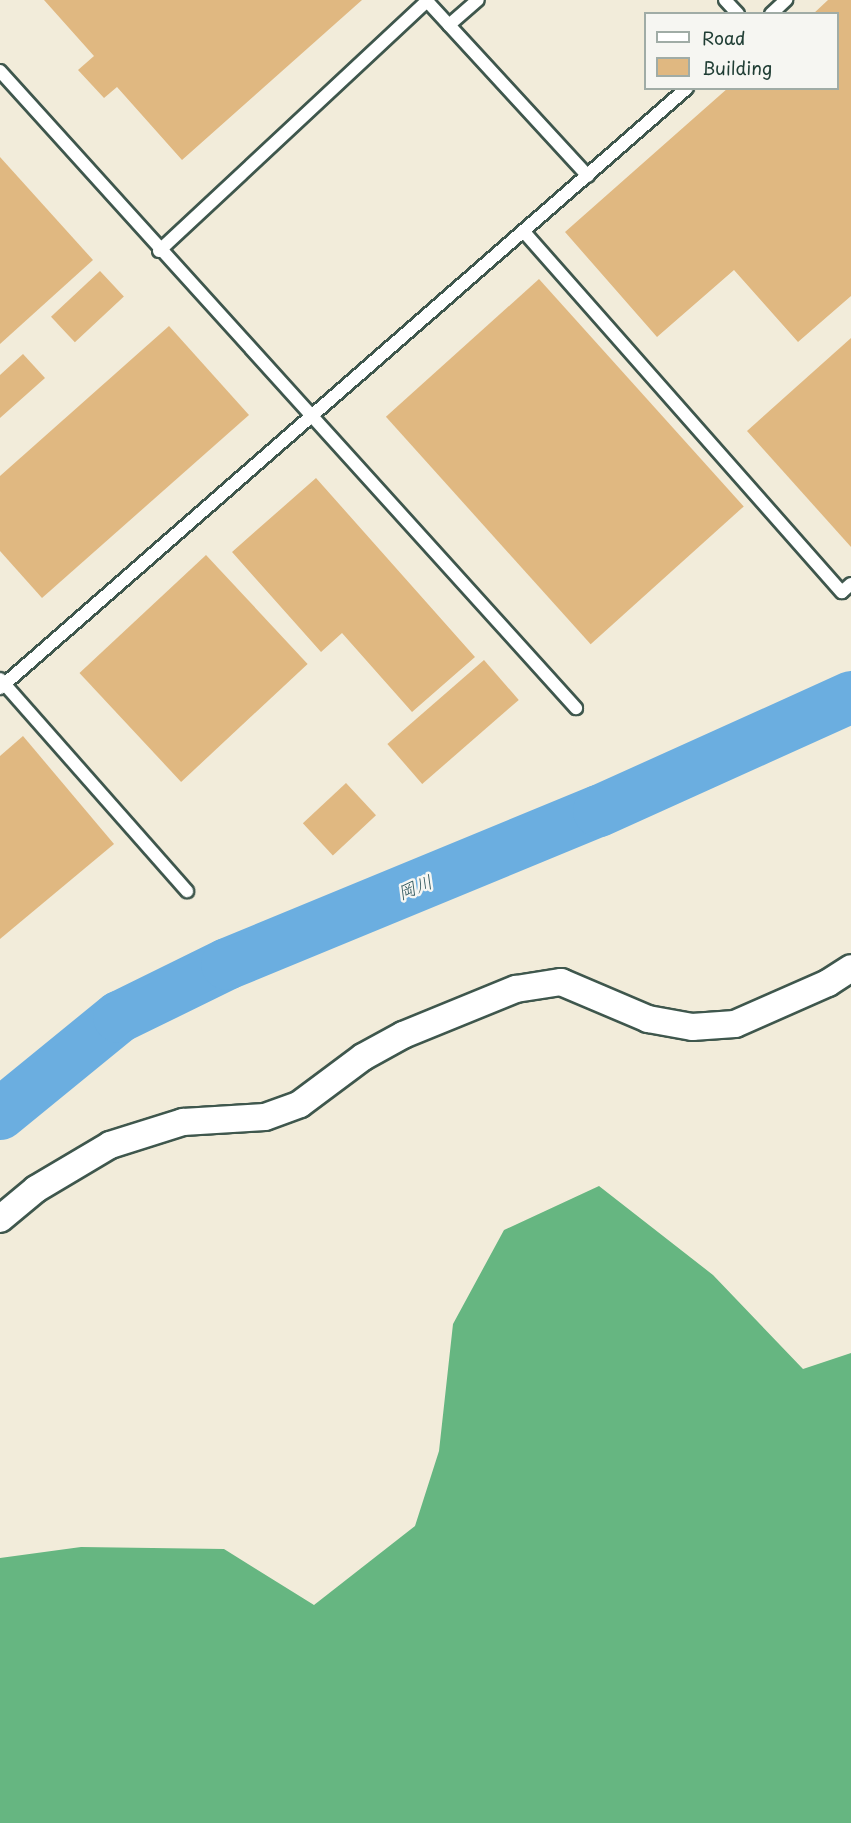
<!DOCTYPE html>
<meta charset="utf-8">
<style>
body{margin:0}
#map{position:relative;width:851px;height:1823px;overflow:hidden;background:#f2ecda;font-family:"Playpen Sans","Klee One",sans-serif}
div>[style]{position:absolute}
.forest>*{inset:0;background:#66b681}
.river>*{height:52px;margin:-26px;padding:0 26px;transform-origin:26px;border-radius:26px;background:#6baee0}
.building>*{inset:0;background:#e0b881;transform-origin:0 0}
.roads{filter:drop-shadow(2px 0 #3f574d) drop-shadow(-2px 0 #3f574d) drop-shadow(0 2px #3f574d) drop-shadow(0 -2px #3f574d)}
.lane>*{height:12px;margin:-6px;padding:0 6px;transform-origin:6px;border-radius:6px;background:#fff}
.street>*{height:26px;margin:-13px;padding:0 13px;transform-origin:13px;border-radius:13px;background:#fff}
span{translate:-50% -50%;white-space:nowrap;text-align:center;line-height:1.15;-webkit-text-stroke:5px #f6f6f2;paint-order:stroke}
.water-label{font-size:18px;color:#32595f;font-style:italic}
.legend{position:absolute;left:644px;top:12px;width:195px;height:78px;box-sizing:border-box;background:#f6f6f2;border:2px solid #a0aca6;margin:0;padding:8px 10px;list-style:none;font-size:18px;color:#1f3d34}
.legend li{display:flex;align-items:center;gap:12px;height:30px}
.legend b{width:30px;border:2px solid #a0aca6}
</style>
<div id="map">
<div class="forest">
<i style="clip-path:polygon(599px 1186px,713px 1275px,803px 1369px,851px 1353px,851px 1823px,0 1823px,0 1558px,81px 1547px,224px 1549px,314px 1605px,415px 1526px,439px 1451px,453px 1324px,504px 1230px)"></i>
</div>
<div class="river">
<i style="left:0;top:1114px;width:154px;rotate:-39.2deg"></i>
<i style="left:119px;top:1017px;width:120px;rotate:-26.1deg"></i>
<i style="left:227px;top:964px;width:402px;rotate:-22.4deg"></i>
<i style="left:599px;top:811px;width:277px;rotate:-24.3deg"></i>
</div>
<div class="building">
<i style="clip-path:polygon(44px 0,362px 0,182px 160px,117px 87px,104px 98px,78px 70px,94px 56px)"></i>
<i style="clip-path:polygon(828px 0,851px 0,851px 296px,798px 342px,734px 270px,657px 337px,565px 232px,728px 88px,838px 88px,838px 14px,813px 14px)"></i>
<i style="clip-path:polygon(0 157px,93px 260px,0 344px)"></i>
<i style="left:100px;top:271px;width:35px;height:67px;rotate:47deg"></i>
<i style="left:539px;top:279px;width:306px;height:206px;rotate:48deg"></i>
<i style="clip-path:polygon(169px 326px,249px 415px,42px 598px,0 551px,0 476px)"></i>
<i style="clip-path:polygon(851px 338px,851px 547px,747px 431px)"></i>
<i style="clip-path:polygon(23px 354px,45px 378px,0 418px,0 375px)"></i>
<i style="clip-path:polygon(316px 478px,475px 657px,412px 712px,342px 633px,321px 652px,232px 552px)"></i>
<i style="left:206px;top:555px;width:149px;height:173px;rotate:47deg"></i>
<i style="left:484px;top:660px;width:53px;height:128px;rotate:49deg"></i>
<i style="clip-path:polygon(23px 736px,114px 844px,0 939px,0 756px)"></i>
<i style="left:346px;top:783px;width:44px;height:59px;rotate:47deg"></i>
</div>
<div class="roads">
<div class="lane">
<i style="left:426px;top:0;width:239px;rotate:47.4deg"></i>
<i style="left:725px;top:0;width:19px;rotate:47deg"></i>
<i style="left:771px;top:14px;width:21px;rotate:-43deg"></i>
<i style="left:449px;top:25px;width:38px;rotate:-41deg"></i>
<i style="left:0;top:71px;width:859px;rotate:47.88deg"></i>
<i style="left:525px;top:233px;width:479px;rotate:48.6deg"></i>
<i style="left:842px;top:592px;width:12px;rotate:-42deg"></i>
<i style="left:159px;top:251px;width:367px;rotate:-43deg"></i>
<i style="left:0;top:679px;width:283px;rotate:48.6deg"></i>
<i style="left:0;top:688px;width:912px;rotate:-41.13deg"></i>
</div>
<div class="street">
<i style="left:0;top:1219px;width:47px;rotate:-39.8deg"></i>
<i style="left:36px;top:1189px;width:86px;rotate:-30.7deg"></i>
<i style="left:110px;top:1145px;width:77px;rotate:-17.5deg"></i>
<i style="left:183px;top:1122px;width:82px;rotate:-3.5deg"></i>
<i style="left:265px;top:1117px;width:37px;rotate:-20deg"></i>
<i style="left:300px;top:1104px;width:79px;rotate:-36.7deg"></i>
<i style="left:363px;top:1057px;width:46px;rotate:-28.8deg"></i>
<i style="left:403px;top:1035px;width:122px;rotate:-22.2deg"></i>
<i style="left:516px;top:989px;width:46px;rotate:-8.8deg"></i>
<i style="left:561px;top:982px;width:95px;rotate:23deg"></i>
<i style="left:648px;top:1019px;width:45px;rotate:10.3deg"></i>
<i style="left:692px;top:1027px;width:43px;rotate:-4deg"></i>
<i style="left:735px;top:1024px;width:102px;rotate:-23.8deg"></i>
<i style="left:828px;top:983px;width:27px;rotate:-33deg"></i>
</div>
</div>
<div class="water-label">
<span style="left:415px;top:887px;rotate:-22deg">岡川</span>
</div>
<ul class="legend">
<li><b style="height:8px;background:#fff"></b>Road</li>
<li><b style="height:16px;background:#e0b881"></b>Building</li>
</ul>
</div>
